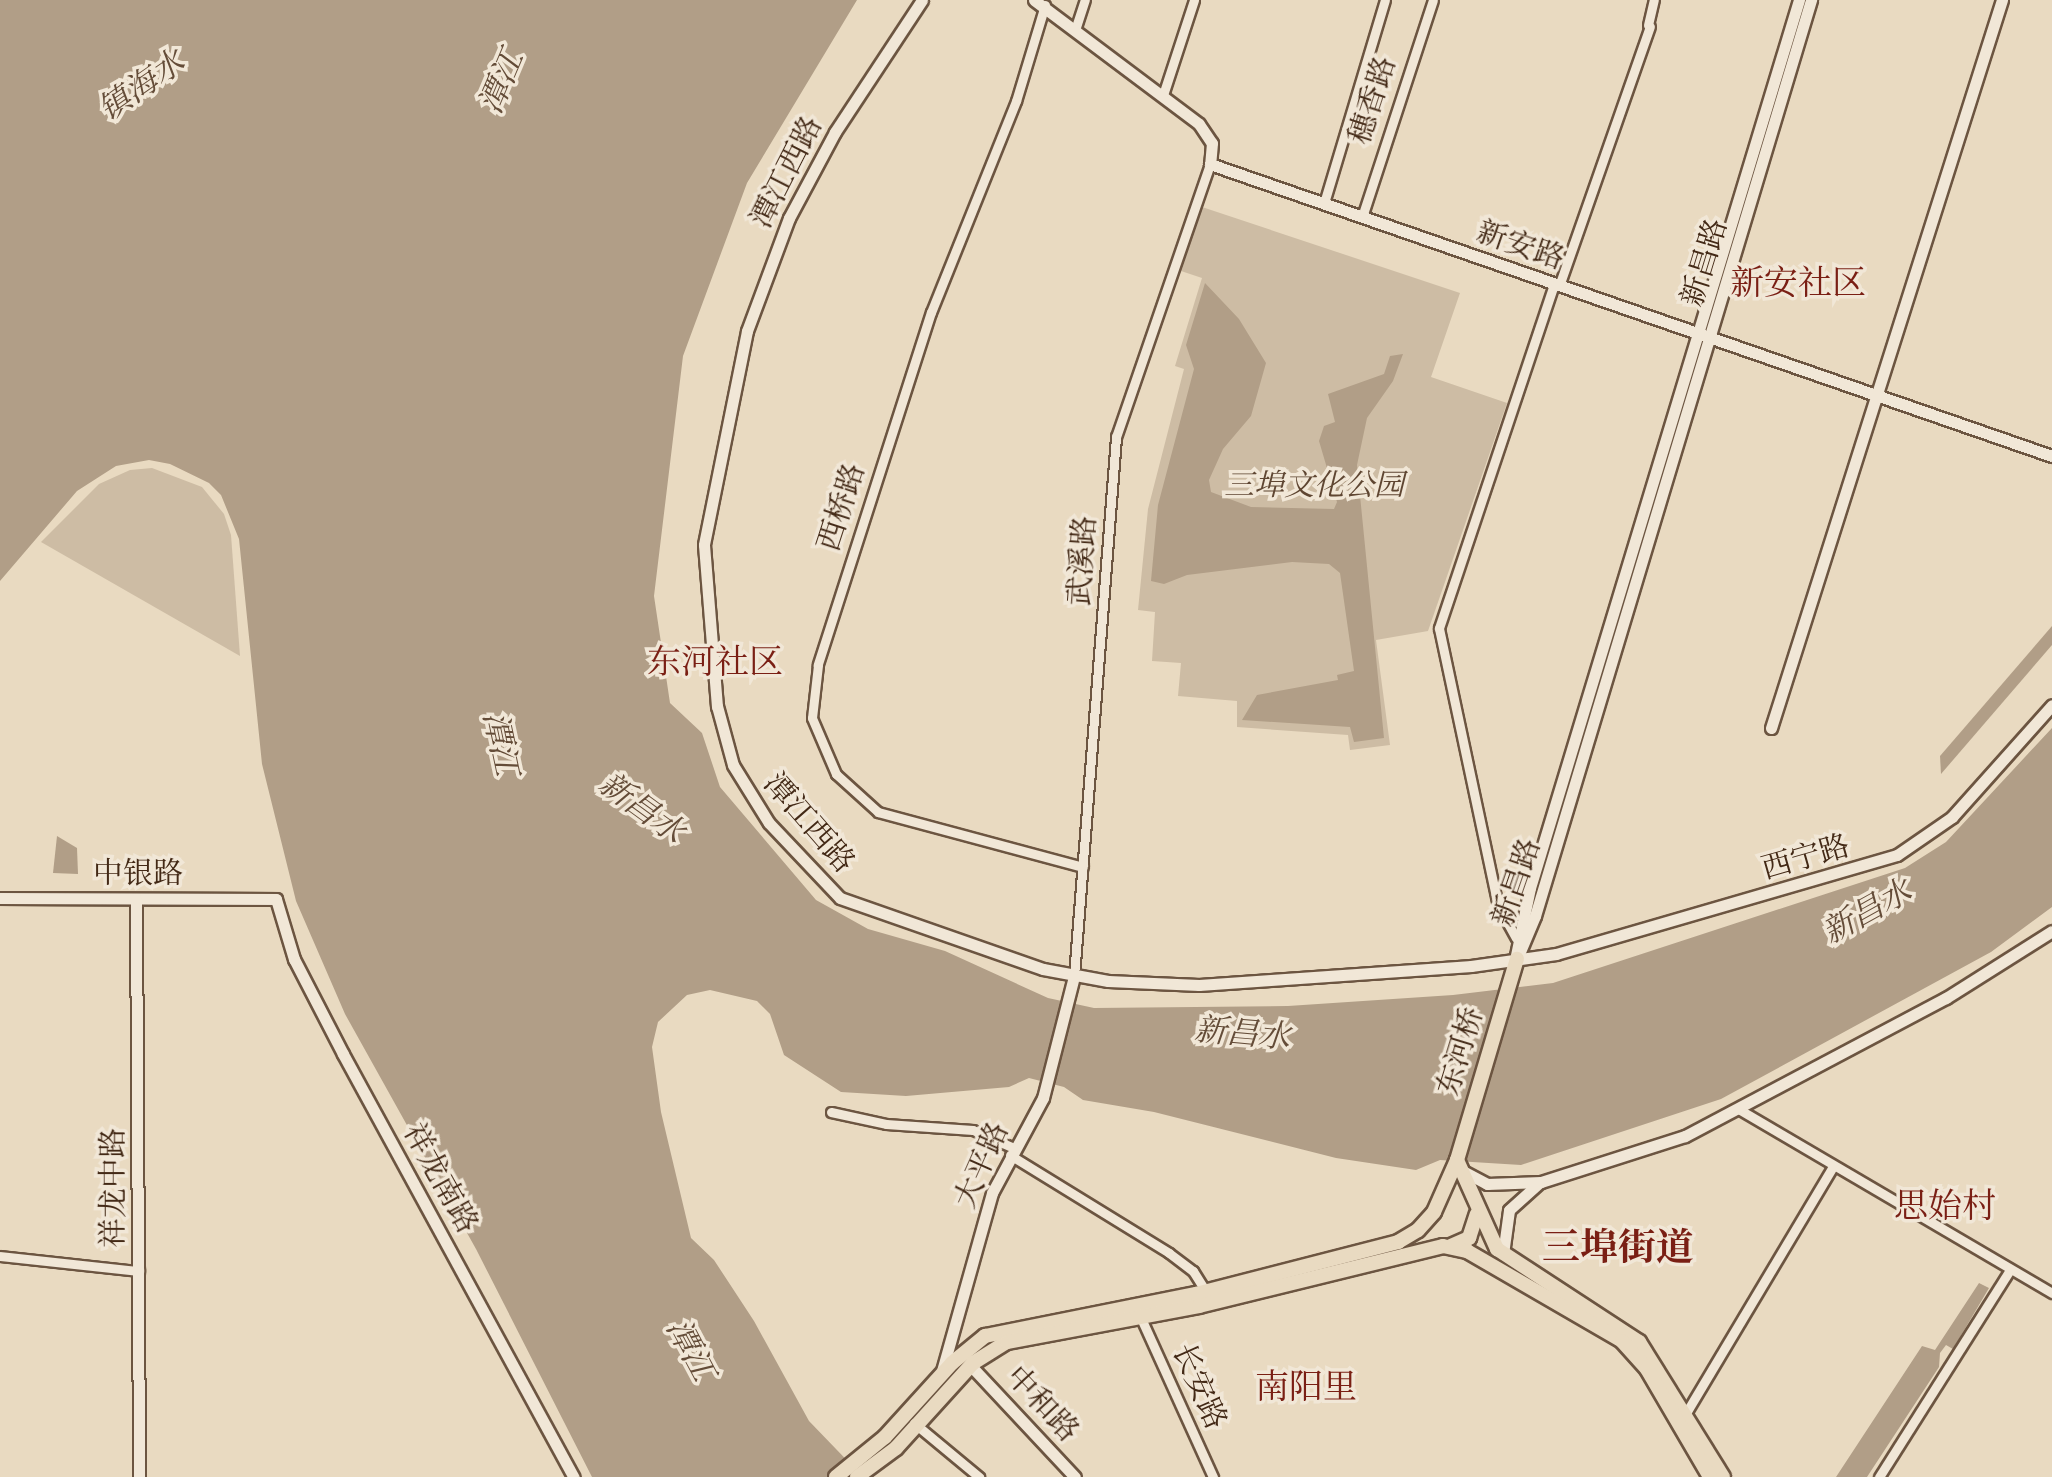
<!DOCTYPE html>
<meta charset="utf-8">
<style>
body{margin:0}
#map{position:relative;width:2052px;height:1477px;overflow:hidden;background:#e9dac1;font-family:"Old Standard TT","Noto Serif SC",serif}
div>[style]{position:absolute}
.green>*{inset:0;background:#cdbca4}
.water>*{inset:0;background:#b19e87}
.roads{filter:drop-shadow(2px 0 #6c5541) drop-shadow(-2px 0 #6c5541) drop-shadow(0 2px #6c5541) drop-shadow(0 -2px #6c5541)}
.minor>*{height:9px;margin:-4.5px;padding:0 4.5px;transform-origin:4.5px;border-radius:4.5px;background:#f1e7d7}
.tertiary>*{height:11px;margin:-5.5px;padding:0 5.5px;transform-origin:5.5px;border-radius:5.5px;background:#f1e7d7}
.primary>*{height:14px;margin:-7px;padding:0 7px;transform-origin:7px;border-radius:7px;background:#e9dac1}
span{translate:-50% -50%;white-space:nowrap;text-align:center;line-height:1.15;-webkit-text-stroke:7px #f1e7d7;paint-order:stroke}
.street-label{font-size:30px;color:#432916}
.park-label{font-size:30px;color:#5f4632;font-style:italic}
.water-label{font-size:32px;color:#644c38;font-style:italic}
.quarter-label{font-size:34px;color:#7a1f14}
.district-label{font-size:38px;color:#7a1f14;font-weight:700}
</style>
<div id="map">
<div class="green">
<i style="clip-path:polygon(1202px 207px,1460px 293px,1431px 377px,1507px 403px,1428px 631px,1376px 640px,1390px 745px,1350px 750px,1348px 735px,1237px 727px,1237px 701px,1178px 696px,1181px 663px,1152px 661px,1155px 612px,1138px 610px,1148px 509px,1184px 369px,1175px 366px,1202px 278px,1181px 271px)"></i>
<i style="clip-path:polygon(152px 468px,202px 487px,224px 514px,231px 535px,240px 656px,41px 542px,99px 484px,130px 470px)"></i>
</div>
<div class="water">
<i style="clip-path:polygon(0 0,857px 0,747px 183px,683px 356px,654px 596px,670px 703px,702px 733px,720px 787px,816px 900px,868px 929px,945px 951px,1048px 998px,1094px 1008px,1288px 1006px,1453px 995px,1553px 983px,1905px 868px,1946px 842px,2052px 728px,2052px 907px,1991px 952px,1721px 1099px,1521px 1165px,1440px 1160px,1416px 1170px,1336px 1158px,1154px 1112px,1083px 1100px,1064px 1087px,1029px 1078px,1009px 1087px,906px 1096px,841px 1092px,784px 1055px,770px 1014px,757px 1001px,710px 990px,687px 995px,658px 1022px,652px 1047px,661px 1112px,691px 1238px,714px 1260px,754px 1321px,809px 1421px,863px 1477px,592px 1477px,476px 1249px,345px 1014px,296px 901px,262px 764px,239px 539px,221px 495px,209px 483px,170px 464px,149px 460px,116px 466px,77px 491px,0 581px)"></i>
<i style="clip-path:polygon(1205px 283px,1239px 319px,1266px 363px,1251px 416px,1223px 449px,1209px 480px,1211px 492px,1251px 507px,1334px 509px,1337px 502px,1319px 441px,1324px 426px,1335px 422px,1328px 394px,1384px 374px,1390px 356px,1403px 354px,1393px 381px,1367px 418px,1357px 465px,1384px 738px,1354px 742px,1350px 727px,1242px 720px,1257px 695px,1338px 680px,1337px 675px,1354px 671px,1340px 573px,1329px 564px,1292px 562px,1187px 575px,1164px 584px,1151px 581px,1158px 505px,1194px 369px,1186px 345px)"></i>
<i style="clip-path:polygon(2052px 626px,2052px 645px,1941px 774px,1940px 756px)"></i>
<i style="clip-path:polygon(57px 836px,77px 848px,78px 874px,53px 873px)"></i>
<i style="clip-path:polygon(1979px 1283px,1989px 1288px,1953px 1349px,1946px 1345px,1940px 1353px,1939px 1367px,1867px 1477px,1836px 1477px,1922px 1346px,1935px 1350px)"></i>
</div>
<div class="roads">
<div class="minor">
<i style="left:1045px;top:5px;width:100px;rotate:106.8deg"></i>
<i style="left:1016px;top:101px;width:227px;rotate:111.9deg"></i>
<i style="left:931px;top:312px;width:371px;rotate:107.8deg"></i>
<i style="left:818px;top:665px;width:53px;rotate:96.5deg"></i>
<i style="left:812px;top:718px;width:61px;rotate:66.8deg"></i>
<i style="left:836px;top:774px;width:57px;rotate:42.1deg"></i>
<i style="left:878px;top:812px;width:212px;rotate:15deg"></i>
<i style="left:1648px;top:25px;width:26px;rotate:-77deg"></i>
<i style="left:1075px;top:30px;width:32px;rotate:-72deg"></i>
<i style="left:1163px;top:95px;width:100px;rotate:-71.9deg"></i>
<i style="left:1324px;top:203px;width:212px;rotate:-73.3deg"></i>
<i style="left:1362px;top:217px;width:228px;rotate:-71.9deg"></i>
<i style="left:1559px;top:286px;width:275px;rotate:-70.7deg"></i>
<i style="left:1516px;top:938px;width:37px;rotate:-119deg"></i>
<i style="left:1498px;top:906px;width:284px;rotate:-102deg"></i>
<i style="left:1439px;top:628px;width:363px;rotate:-71.5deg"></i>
<i style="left:1074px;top:976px;width:541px;rotate:-85.54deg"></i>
<i style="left:1116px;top:437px;width:289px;rotate:-71deg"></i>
<i style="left:1740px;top:1110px;width:362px;rotate:30.4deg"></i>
<i style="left:831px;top:1112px;width:56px;rotate:12.3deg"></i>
<i style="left:886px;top:1124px;width:87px;rotate:3.9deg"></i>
<i style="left:973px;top:1130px;width:45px;rotate:23.7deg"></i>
<i style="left:1010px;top:1155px;width:187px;rotate:31.6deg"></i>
<i style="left:1169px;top:1253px;width:30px;rotate:37deg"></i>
<i style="left:1193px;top:1271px;width:25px;rotate:58deg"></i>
<i style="left:0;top:1256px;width:140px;rotate:6.2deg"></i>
<i style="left:1140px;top:1316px;width:177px;rotate:65.6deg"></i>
<i style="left:1686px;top:1413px;width:287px;rotate:-59.2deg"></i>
<i style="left:914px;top:1423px;width:85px;rotate:39.7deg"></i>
<i style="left:1879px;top:1477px;width:245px;rotate:-57.7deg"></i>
</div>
<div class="tertiary">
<i style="left:922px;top:0;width:158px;rotate:123.4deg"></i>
<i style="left:835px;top:132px;width:98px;rotate:118.1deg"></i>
<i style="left:789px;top:218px;width:121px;rotate:110.4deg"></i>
<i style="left:747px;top:331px;width:218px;rotate:101.4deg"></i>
<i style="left:704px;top:545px;width:162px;rotate:85.4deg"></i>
<i style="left:717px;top:706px;width:61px;rotate:74.8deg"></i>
<i style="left:733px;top:765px;width:68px;rotate:58.2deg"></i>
<i style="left:769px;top:823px;width:103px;rotate:46.6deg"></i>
<i style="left:840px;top:898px;width:215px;rotate:19.3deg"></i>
<i style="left:1043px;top:969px;width:66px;rotate:10.5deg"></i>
<i style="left:1108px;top:981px;width:91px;rotate:2.5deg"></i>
<i style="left:1199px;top:985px;width:273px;rotate:-4deg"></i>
<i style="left:1471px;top:966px;width:86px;rotate:-8deg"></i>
<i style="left:1556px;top:954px;width:355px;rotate:-16.2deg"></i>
<i style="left:1897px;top:855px;width:67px;rotate:-34.6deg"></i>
<i style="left:1952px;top:817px;width:150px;rotate:-48.2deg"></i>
<i style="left:1034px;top:0;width:206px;rotate:36.9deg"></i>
<i style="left:1199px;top:124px;width:23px;rotate:56deg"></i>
<i style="left:1212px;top:143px;width:21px;rotate:95deg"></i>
<i style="left:1210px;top:164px;width:891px;rotate:19.13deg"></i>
<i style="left:1771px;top:728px;width:764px;rotate:-72.4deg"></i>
<i style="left:0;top:898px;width:276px;rotate:0.2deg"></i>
<i style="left:276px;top:899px;width:63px;rotate:73.3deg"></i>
<i style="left:294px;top:959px;width:107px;rotate:62.7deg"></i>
<i style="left:343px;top:1054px;width:482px;rotate:61.4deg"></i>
<i style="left:136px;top:899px;width:578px;rotate:89.7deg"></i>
<i style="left:1516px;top:955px;width:68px;rotate:-78.2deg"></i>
<i style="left:1530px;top:888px;width:928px;rotate:-73.15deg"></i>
<i style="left:1517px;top:959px;width:47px;rotate:-67.3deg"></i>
<i style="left:1535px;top:916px;width:957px;rotate:-73.23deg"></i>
<i style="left:1461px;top:1170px;width:30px;rotate:28deg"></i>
<i style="left:1487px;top:1184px;width:54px;rotate:-2.1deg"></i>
<i style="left:1541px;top:1182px;width:151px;rotate:-17.7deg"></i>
<i style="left:1685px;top:1136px;width:295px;rotate:-27.9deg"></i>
<i style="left:1946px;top:998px;width:125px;rotate:-32.3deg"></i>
<i style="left:1503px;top:1254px;width:44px;rotate:-82.2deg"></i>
<i style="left:1509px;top:1210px;width:40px;rotate:-42deg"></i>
<i style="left:971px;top:1366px;width:152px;rotate:46.9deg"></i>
<i style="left:942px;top:1371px;width:185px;rotate:-74.3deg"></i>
<i style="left:992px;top:1193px;width:108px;rotate:-61.8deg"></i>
<i style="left:1043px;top:1098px;width:126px;rotate:-75.7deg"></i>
</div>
<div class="primary">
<i style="left:1457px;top:1160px;width:98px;rotate:65.8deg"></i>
<i style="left:1497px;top:1249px;width:170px;rotate:33.2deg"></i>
<i style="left:1639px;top:1342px;width:159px;rotate:58.1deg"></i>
<i style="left:1451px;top:1246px;width:20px;rotate:-24deg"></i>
<i style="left:1469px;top:1238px;width:25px;rotate:-72deg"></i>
<i style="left:836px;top:1477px;width:63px;rotate:-39.2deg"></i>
<i style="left:885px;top:1437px;width:100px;rotate:-47.8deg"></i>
<i style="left:952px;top:1363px;width:43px;rotate:-39.3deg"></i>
<i style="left:985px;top:1336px;width:215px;rotate:-11.3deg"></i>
<i style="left:1196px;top:1294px;width:209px;rotate:-14.4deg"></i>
<i style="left:1398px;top:1242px;width:23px;rotate:-31deg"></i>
<i style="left:1418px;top:1230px;width:24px;rotate:-48deg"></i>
<i style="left:1434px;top:1212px;width:57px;rotate:-66.1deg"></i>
<i style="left:1457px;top:1160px;width:210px;rotate:-73.4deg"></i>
<i style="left:857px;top:1477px;width:49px;rotate:-36.6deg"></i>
<i style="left:896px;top:1448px;width:115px;rotate:-47.8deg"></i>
<i style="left:973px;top:1363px;width:40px;rotate:-32deg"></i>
<i style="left:1007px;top:1342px;width:195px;rotate:-10.6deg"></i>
<i style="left:1199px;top:1306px;width:251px;rotate:-13.8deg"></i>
<i style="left:1443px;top:1246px;width:25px;rotate:12deg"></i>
<i style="left:1467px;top:1251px;width:179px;rotate:30.1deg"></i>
<i style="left:1622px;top:1341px;width:38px;rotate:48deg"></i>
<i style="left:1647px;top:1369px;width:125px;rotate:59.7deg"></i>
</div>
</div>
<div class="street-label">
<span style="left:1374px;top:101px;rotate:-72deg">穗香路</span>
<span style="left:788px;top:173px;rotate:-63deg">潭江西路</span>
<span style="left:1520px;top:247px;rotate:19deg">新安路</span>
<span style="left:1706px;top:263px;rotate:-73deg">新昌路</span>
<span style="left:843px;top:508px;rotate:-72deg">西桥路</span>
<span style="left:1084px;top:561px;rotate:-86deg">武溪路</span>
<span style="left:808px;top:824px;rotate:49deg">潭江西路</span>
<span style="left:1806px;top:859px;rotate:-16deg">西宁路</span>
<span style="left:138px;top:875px">中银路</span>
<span style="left:1518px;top:883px;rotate:-71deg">新昌路</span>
<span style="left:1462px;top:1052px;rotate:-73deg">东河桥</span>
<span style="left:983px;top:1166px;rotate:-66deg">大平路</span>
<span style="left:439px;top:1179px;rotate:61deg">祥龙南路</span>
<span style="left:115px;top:1188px;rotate:-90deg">祥龙中路</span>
<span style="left:1198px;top:1387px;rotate:66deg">长安路</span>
<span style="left:1041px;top:1405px;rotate:47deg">中和路</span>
</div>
<div class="park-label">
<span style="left:1314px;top:487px">三埠文化公园</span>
</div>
<div class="water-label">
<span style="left:504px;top:83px;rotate:-67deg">潭江</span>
<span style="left:143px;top:88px;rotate:-35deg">镇海水</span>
<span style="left:498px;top:744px;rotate:78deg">潭江</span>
<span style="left:640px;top:810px;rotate:36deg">新昌水</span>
<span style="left:1868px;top:914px;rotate:-29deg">新昌水</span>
<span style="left:1242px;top:1036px;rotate:5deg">新昌水</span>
<span style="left:688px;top:1351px;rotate:62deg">潭江</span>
</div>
<div class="quarter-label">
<span style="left:1798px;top:286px">新安社区</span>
<span style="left:715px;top:665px">东河社区</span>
<span style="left:1945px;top:1209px">思始村</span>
<span style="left:1306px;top:1390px">南阳里</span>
</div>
<div class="district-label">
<span style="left:1618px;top:1251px">三埠街道</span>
</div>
</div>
